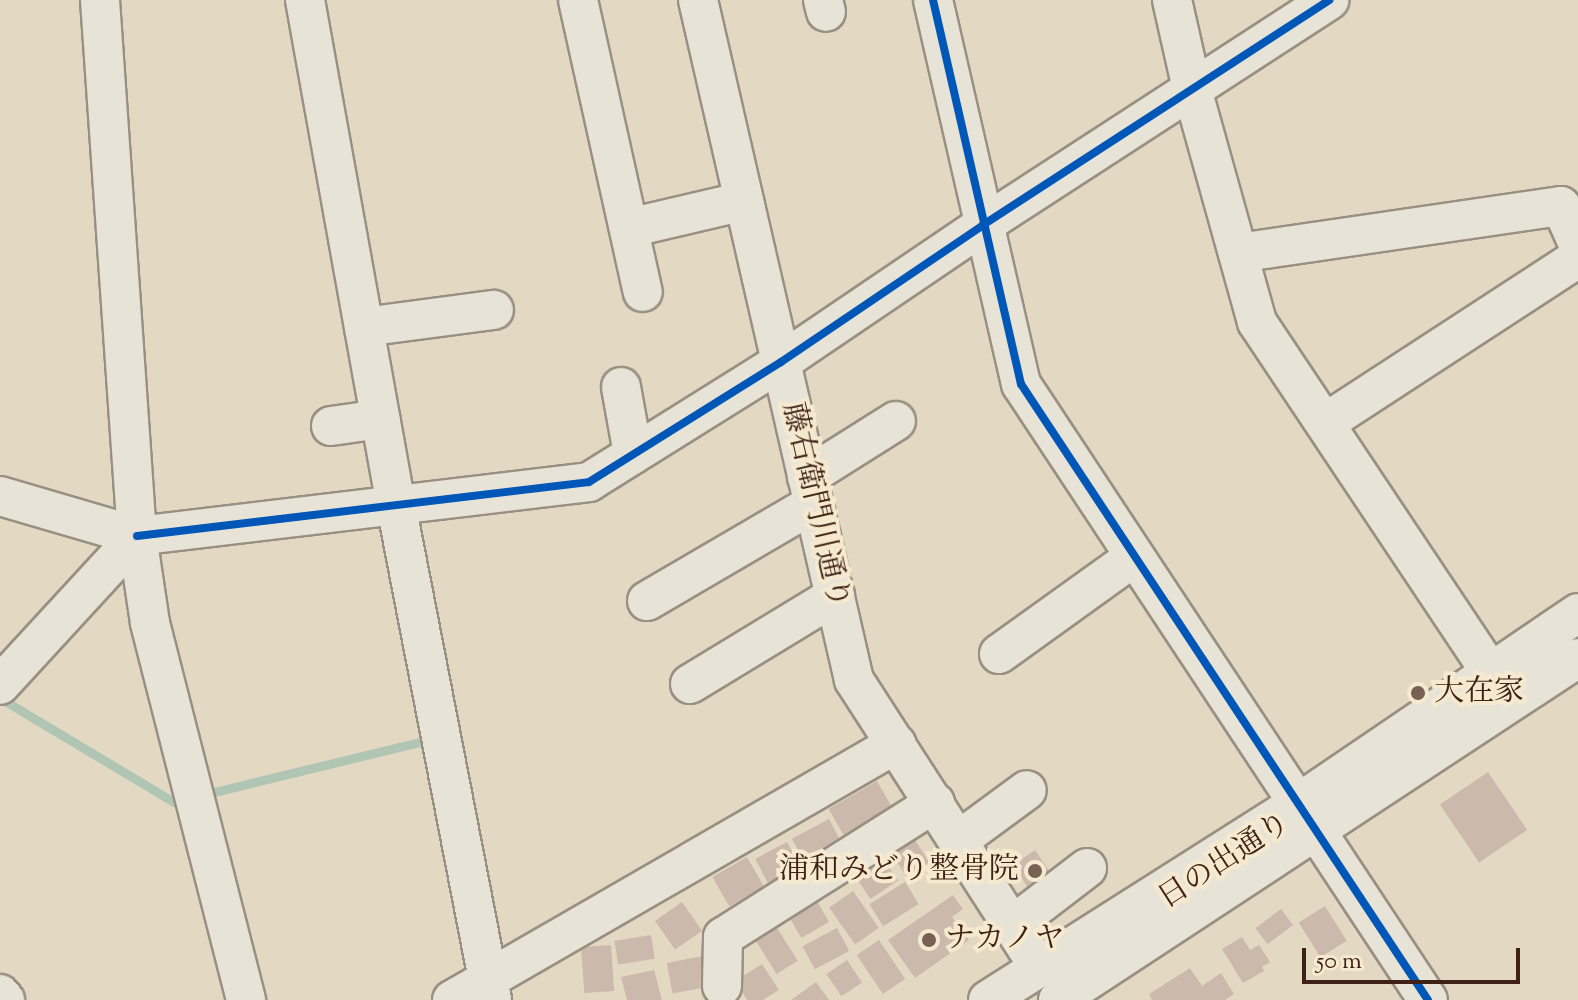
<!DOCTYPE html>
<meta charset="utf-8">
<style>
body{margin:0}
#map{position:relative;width:1578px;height:1000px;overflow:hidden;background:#e3d9c2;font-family:"Sorts Mill Goudy","Noto Serif JP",serif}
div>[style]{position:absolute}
.stream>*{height:9px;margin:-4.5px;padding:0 4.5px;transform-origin:4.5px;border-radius:4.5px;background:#b0c5b3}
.building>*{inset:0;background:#cbbaab;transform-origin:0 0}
.roads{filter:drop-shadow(2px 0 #998f82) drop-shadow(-2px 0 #998f82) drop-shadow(0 2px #998f82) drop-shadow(0 -2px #998f82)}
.minor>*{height:38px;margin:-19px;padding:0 19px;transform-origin:19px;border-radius:19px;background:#e8e3d7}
.cycleway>*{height:8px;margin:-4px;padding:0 4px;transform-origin:4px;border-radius:4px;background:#0057b8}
.dots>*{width:22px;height:22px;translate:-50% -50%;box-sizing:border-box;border:4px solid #f5eacf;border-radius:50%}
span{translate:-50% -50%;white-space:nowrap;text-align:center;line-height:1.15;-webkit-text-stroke:8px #f5eacf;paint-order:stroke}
.street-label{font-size:30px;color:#3f2116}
.poi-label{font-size:30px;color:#3f2116}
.left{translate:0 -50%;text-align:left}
.right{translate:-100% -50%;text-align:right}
.scale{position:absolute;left:1302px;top:948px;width:218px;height:36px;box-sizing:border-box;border:4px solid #3f2116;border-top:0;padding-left:10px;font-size:24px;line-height:28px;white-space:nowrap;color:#3f2116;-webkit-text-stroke:6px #f5eacf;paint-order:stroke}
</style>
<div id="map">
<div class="stream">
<i style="left:0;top:698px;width:203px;rotate:30.9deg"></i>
<i style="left:174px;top:802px;width:14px;rotate:-12deg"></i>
<i style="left:202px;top:795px;width:233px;rotate:-13.7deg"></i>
</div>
<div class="building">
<i style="left:1488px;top:772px;width:70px;height:58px;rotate:56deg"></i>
<i style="left:877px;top:781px;width:43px;height:56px;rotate:60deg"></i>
<i style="left:829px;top:819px;width:40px;height:42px;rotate:62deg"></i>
<i style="left:913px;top:837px;width:30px;height:27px;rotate:57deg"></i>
<i style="left:787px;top:842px;width:40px;height:36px;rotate:62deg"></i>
<i style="left:1035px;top:850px;width:34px;height:27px;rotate:56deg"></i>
<i style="left:880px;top:854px;width:32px;height:33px;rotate:56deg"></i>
<i style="left:747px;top:857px;width:34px;height:40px;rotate:60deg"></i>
<i style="left:905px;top:882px;width:26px;height:42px;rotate:58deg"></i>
<i style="left:853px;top:891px;width:45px;height:29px;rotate:55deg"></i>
<i style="clip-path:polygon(953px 895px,963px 909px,952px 917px,969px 940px,915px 978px,888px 940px)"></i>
<i style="left:814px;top:896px;width:30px;height:32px;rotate:60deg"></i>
<i style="left:682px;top:902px;width:35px;height:33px;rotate:55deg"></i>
<i style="left:1325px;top:906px;width:41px;height:31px;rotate:58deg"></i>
<i style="left:1281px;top:909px;width:20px;height:32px;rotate:53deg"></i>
<i style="left:776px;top:926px;width:41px;height:25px;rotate:58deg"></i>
<i style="left:837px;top:928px;width:26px;height:39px;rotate:62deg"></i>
<i style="left:651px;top:935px;width:24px;height:37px;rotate:81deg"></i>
<i style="clip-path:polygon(1242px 937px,1250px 950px,1259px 945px,1270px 962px,1262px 967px,1264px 971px,1243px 983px,1222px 949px)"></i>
<i style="left:879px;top:940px;width:47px;height:27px;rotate:56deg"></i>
<i style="left:611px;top:945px;width:46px;height:30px;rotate:86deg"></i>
<i style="left:703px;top:956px;width:31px;height:37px;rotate:79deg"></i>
<i style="left:847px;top:960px;width:27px;height:25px;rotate:56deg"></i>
<i style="clip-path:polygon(762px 964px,779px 990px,763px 1000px,747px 1000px,735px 981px)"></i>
<i style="clip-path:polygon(1190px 968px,1202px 986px,1221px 973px,1234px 994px,1225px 1000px,1152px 1000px,1149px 994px)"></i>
<i style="clip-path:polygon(654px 970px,662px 1000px,627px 1000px,621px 977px)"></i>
<i style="clip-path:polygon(816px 982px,829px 1000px,791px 1000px)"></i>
</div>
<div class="roads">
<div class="minor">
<i style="left:100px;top:0;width:537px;rotate:86.05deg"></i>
<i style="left:137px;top:536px;width:88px;rotate:81.5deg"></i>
<i style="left:150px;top:623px;width:389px;rotate:75.7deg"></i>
<i style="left:305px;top:0;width:513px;rotate:79.79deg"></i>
<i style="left:396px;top:505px;width:504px;rotate:79.02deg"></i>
<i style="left:578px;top:0;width:299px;rotate:77.5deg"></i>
<i style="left:698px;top:0;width:698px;rotate:77.08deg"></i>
<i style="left:854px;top:680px;width:341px;rotate:57.2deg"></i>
<i style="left:823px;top:0;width:12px;rotate:76deg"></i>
<i style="left:933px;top:0;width:394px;rotate:77.1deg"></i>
<i style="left:1021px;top:384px;width:738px;rotate:56.55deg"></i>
<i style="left:1172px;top:0;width:91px;rotate:77.3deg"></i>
<i style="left:1192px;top:89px;width:242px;rotate:74.4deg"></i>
<i style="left:1257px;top:322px;width:420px;rotate:56.3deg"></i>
<i style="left:629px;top:228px;width:118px;rotate:-13.2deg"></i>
<i style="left:1238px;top:253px;width:326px;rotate:-8.3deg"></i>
<i style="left:1561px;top:206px;width:42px;rotate:65.9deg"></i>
<i style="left:364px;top:327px;width:131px;rotate:-7.5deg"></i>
<i style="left:621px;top:387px;width:68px;rotate:79.8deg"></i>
<i style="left:1325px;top:423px;width:302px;rotate:-33.1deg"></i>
<i style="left:331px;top:426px;width:50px;rotate:-8deg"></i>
<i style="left:807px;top:477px;width:105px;rotate:-32.2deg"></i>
<i style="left:0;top:496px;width:143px;rotate:16.3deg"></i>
<i style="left:137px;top:536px;width:202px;rotate:132.6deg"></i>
<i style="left:137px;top:536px;width:455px;rotate:-6.8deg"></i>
<i style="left:589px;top:482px;width:226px;rotate:-32deg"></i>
<i style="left:781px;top:362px;width:244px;rotate:-34.1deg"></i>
<i style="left:983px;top:225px;width:413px;rotate:-33deg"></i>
<i style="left:647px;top:601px;width:192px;rotate:-30.3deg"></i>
<i style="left:999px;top:654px;width:166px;rotate:-35.7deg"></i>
<i style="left:690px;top:684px;width:170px;rotate:-31.3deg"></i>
<i style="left:959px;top:840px;width:84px;rotate:-36.3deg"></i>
<i style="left:1014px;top:924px;width:92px;rotate:-37.5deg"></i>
<i style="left:722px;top:986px;width:49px;rotate:-88.8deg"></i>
<i style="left:723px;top:937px;width:251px;rotate:-32.3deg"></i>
<i style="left:0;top:994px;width:8px;rotate:50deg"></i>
<i style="left:452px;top:1000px;width:513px;rotate:-29.97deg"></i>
<i style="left:988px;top:1000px;width:370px;rotate:-32.4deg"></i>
<i style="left:1300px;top:802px;width:336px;rotate:-34.2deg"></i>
<i style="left:1058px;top:1000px;width:622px;rotate:-33.33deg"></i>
</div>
</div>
<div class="cycleway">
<i style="left:933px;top:0;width:394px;rotate:77.1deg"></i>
<i style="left:1021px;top:384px;width:738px;rotate:56.55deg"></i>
<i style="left:137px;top:536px;width:455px;rotate:-6.8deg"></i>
<i style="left:589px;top:482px;width:226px;rotate:-32deg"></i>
<i style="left:781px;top:362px;width:244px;rotate:-34.1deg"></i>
<i style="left:983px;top:225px;width:413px;rotate:-33deg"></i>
</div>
<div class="dots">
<i style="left:1418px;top:693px;background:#786152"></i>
<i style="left:1035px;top:871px;background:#786152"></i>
<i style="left:929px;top:940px;background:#786152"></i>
</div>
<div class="street-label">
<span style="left:814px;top:506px;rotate:77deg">藤右衛門川通り</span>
<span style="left:1225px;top:862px;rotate:-33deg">日の出通り</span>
</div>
<div class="poi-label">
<span class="left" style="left:1434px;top:693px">大在家</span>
<span class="right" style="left:1019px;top:871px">浦和みどり整骨院</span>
<span class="left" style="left:945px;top:940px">ナカノヤ</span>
</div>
<div class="scale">50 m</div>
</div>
